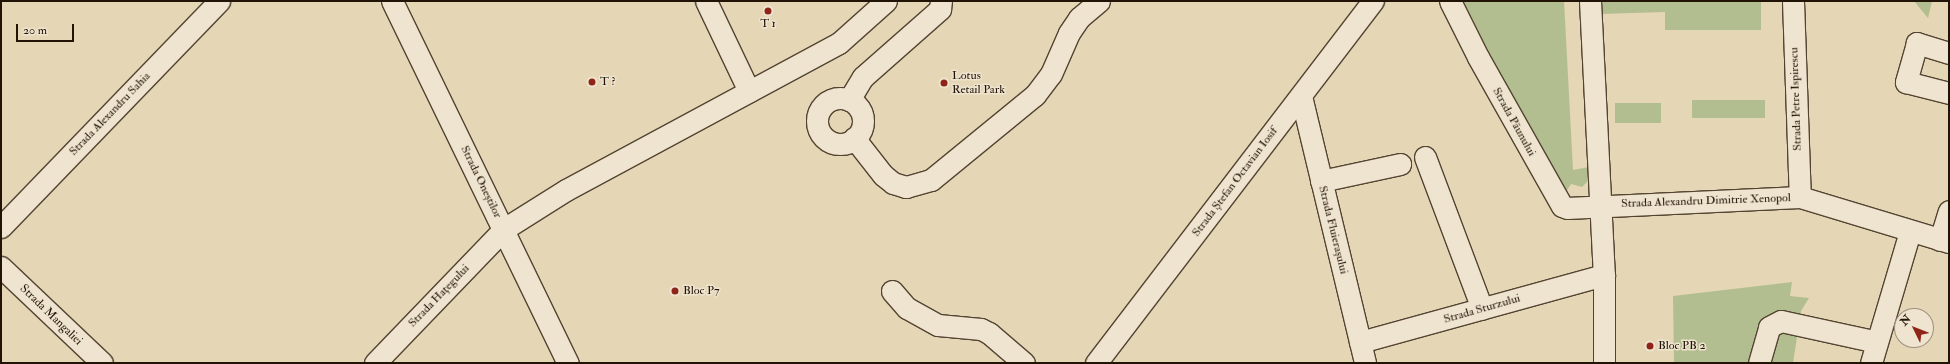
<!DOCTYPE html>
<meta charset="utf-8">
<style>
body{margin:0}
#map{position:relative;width:1950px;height:364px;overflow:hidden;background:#e5d6b5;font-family:"IM FELL Double Pica",serif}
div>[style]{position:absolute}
.green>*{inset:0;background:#b2be8f;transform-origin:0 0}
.roads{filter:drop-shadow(1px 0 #534432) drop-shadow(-1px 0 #534432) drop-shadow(0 1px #534432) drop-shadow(0 -1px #534432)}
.minor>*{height:21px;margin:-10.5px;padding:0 10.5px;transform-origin:10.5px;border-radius:10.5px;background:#eee4cf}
.minor>.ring{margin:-10.5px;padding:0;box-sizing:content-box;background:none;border:21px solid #eee4cf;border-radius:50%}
.dots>*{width:11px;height:11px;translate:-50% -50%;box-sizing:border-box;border:2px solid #eee4cf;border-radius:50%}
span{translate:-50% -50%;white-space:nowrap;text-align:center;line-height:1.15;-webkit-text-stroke:3px #eee4cf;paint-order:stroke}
.poi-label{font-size:12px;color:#221307}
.left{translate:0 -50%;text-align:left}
.street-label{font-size:12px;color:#221307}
.frame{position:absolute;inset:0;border:2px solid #221307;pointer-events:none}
.north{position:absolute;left:1894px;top:308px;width:40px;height:40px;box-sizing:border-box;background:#eee4cf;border:1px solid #9c907f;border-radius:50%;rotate:313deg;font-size:11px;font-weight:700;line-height:16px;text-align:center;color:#221307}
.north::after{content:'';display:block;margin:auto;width:14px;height:18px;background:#8f2418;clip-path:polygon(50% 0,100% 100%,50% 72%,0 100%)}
.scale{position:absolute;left:16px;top:24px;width:58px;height:18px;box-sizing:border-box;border:2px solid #221307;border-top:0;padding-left:5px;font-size:12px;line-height:14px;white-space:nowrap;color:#221307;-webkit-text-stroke:3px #eee4cf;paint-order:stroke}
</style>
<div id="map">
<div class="green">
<i style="clip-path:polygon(1450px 1px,1564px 1px,1573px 170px,1589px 167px,1588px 181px,1582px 187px,1571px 184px,1558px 204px)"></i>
<i style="clip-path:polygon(1601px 1px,1761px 1px,1761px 30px,1665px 30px,1665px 12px,1600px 14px)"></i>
<i style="clip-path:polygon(1914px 1px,1932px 1px,1928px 18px)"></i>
<i style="left:1765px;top:100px;width:18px;height:73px;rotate:90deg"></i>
<i style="left:1661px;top:103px;width:20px;height:46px;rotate:90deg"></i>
<i style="clip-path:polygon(1792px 282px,1790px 296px,1809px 298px,1801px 311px,1793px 363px,1674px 363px,1673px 296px)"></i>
</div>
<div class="roads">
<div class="minor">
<i style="left:392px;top:1px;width:403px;rotate:64.1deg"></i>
<i style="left:706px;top:1px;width:100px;rotate:64.5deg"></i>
<i style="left:1450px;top:1px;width:63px;rotate:63.4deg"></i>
<i style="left:1478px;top:57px;width:171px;rotate:60.6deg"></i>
<i style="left:1562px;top:206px;width:5px;rotate:22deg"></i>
<i style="left:1567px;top:208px;width:233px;rotate:-2.7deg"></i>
<i style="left:1800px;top:197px;width:156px;rotate:16.8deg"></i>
<i style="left:1590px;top:1px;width:274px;rotate:87.1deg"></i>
<i style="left:1604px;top:275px;width:88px;rotate:90deg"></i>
<i style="left:1793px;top:1px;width:196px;rotate:88deg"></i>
<i style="left:1949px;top:53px;width:34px;rotate:-163deg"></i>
<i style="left:1917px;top:43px;width:41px;rotate:105.8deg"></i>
<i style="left:1906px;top:82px;width:44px;rotate:14.3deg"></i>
<i style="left:1301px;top:96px;width:275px;rotate:76.5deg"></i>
<i class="ring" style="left:817px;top:98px;width:25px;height:25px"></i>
<i style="left:849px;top:100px;width:27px;rotate:-59deg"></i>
<i style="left:863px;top:77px;width:103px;rotate:-41.4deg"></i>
<i style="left:940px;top:9px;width:8px;rotate:-83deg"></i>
<i style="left:854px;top:138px;width:47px;rotate:51.9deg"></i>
<i style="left:883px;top:175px;width:13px;rotate:39deg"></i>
<i style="left:893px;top:183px;width:14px;rotate:17deg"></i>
<i style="left:906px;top:187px;width:26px;rotate:-16deg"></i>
<i style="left:931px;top:180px;width:134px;rotate:-39.3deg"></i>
<i style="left:1035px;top:95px;width:26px;rotate:-53deg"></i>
<i style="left:1051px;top:74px;width:45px;rotate:-66.3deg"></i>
<i style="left:1069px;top:33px;width:18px;rotate:-56deg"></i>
<i style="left:1079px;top:18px;width:26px;rotate:-40deg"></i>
<i style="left:1425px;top:157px;width:162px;rotate:69.4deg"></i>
<i style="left:1321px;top:181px;width:81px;rotate:-12.1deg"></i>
<i style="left:1px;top:227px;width:314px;rotate:-46deg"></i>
<i style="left:1940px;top:240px;width:30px;rotate:-73deg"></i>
<i style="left:1px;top:267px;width:139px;rotate:43.5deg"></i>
<i style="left:892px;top:291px;width:23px;rotate:49deg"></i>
<i style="left:907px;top:308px;width:35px;rotate:29deg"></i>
<i style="left:938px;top:325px;width:43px;rotate:5.3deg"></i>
<i style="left:981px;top:329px;width:9px;rotate:27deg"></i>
<i style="left:989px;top:333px;width:46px;rotate:40.6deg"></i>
<i style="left:1360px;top:342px;width:253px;rotate:-15.4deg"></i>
<i style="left:375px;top:363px;width:186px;rotate:-46.1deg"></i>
<i style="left:504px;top:229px;width:73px;rotate:-32.2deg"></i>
<i style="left:566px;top:190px;width:310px;rotate:-28.3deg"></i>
<i style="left:839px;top:43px;width:63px;rotate:-41.8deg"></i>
<i style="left:1096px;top:363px;width:456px;rotate:-52.6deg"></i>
<i style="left:1759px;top:363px;width:37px;rotate:-74deg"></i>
<i style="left:1769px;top:327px;width:13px;rotate:-27deg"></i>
<i style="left:1781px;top:321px;width:98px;rotate:12.3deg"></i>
<i style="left:1871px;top:363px;width:138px;rotate:-73.5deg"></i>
</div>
</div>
<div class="dots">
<i style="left:768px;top:11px;background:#8f2418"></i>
<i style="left:592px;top:82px;background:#8f2418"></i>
<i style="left:944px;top:83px;background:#8f2418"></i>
<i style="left:675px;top:291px;background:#8f2418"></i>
<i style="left:1650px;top:346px;background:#8f2418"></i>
</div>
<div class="poi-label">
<span style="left:768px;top:24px">T 1</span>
<span class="left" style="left:952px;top:83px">Lotus<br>Retail Park</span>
<span class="left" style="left:600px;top:82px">T ?</span>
<span class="left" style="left:683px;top:291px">Bloc P7</span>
<span class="left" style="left:1658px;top:346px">Bloc PB 2</span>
</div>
<div class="street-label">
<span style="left:1796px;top:99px;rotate:-92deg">Strada Petre Ispirescu</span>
<span style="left:110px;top:114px;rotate:-46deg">Strada Alexandru Sahia</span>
<span style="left:1514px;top:122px;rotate:61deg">Strada Păunului</span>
<span style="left:481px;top:182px;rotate:64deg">Strada Oneștilor</span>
<span style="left:1235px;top:182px;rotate:-53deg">Strada Ștefan Octavian Iosif</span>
<span style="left:1706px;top:201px;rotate:-2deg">Strada Alexandru Dimitrie Xenopol</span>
<span style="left:1333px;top:230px;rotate:76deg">Strada Fluierașului</span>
<span style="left:439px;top:296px;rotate:-46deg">Strada Hațegului</span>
<span style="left:1482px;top:309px;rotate:-16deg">Strada Sturzului</span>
<span style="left:51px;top:315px;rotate:44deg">Strada Mangaliei</span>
</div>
<div class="frame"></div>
<div class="north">N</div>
<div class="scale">20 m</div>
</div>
